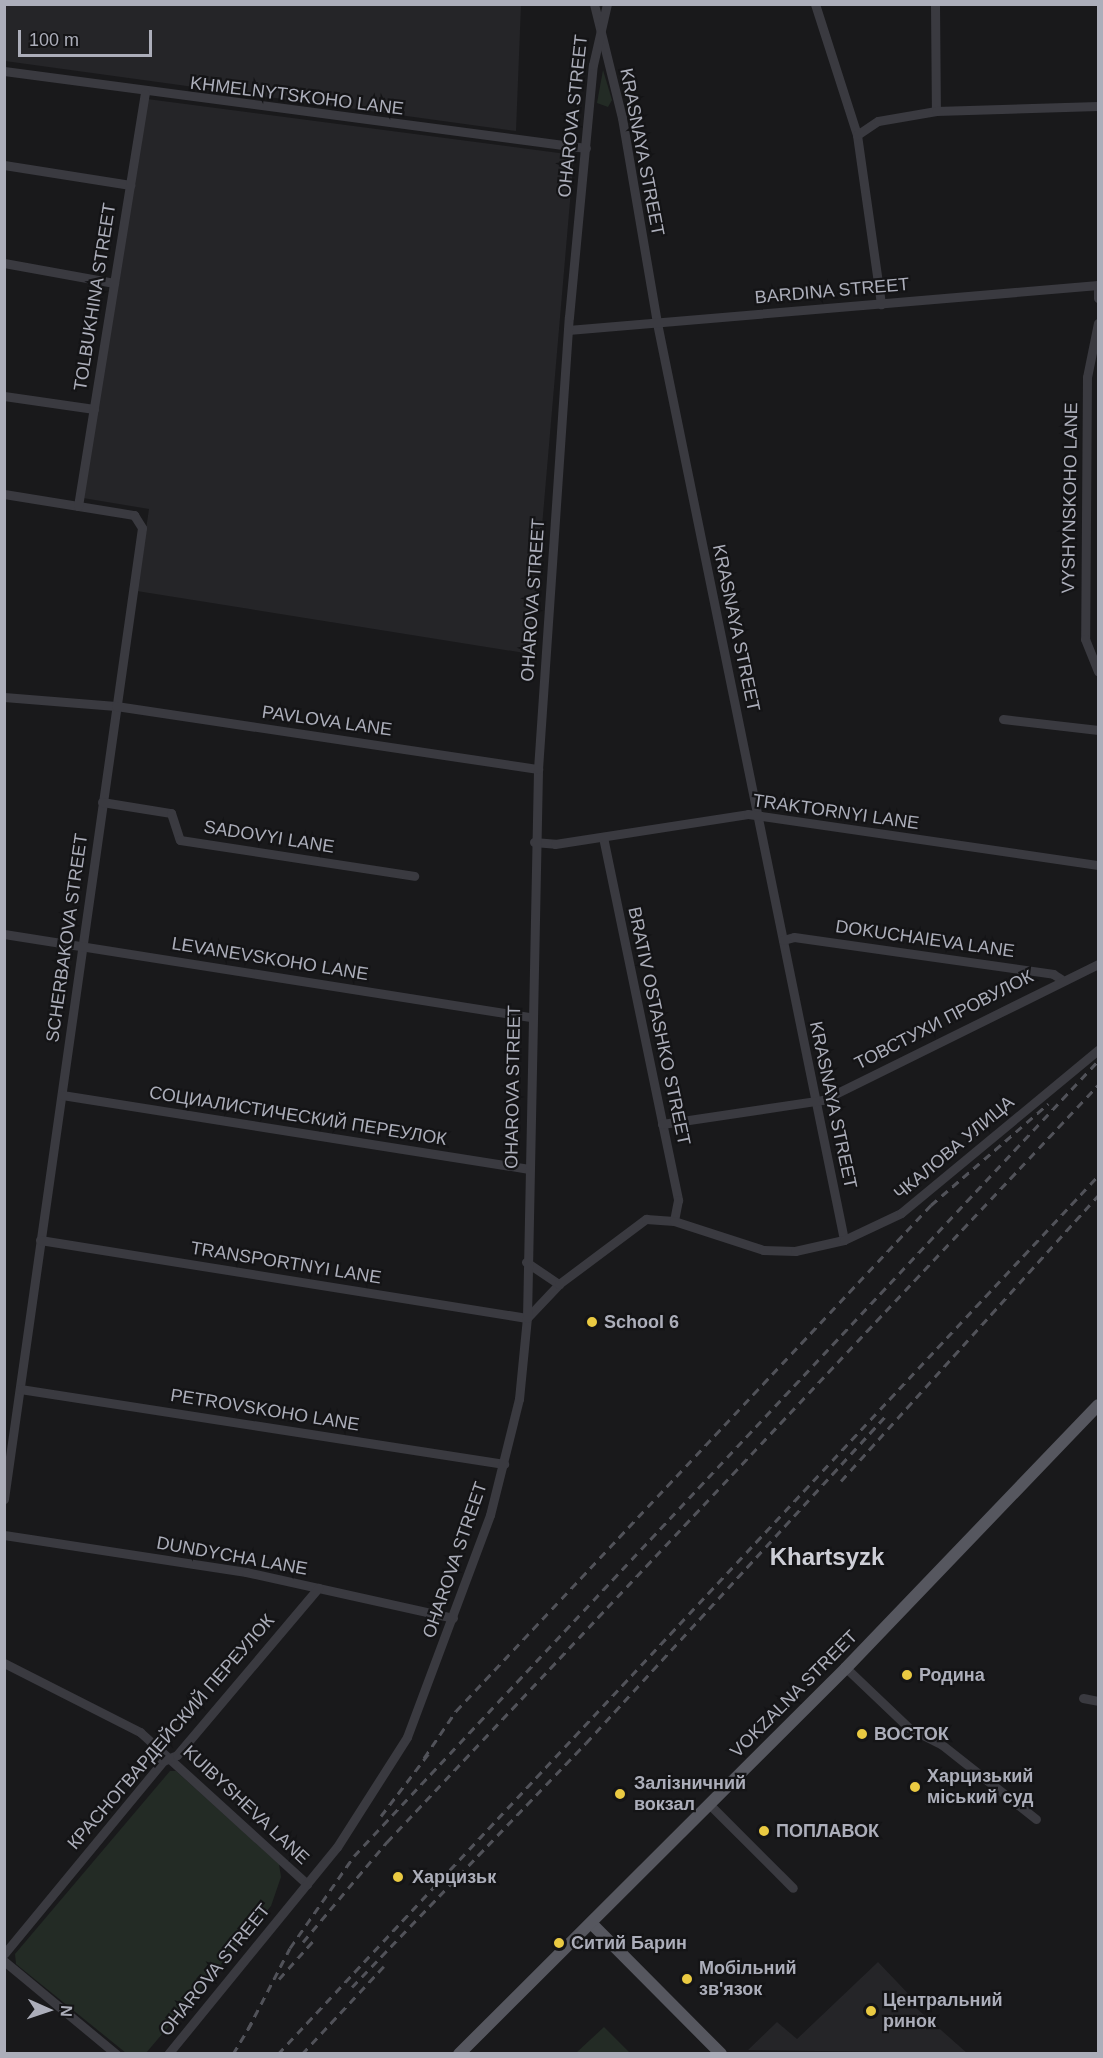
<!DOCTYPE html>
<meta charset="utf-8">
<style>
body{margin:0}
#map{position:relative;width:1103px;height:2058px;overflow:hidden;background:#19191b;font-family:Arial,sans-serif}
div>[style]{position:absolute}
.built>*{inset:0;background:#252528}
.green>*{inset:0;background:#232b25}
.minor>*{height:9px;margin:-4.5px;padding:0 4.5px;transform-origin:4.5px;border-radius:4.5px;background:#3a3a40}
.major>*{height:12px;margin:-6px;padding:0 6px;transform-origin:6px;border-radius:6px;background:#56575f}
.rail>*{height:3px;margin-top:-1.5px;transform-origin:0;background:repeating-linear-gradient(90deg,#515259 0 8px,transparent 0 14px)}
.dots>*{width:16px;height:16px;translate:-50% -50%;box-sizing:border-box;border:3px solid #141416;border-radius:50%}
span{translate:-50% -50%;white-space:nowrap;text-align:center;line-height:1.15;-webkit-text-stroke:4.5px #141416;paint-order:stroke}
.street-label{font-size:18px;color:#acaeba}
.poi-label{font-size:18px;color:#acaeba;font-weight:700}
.left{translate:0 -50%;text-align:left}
.district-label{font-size:24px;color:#cdced6;font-weight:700}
.frame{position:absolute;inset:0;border:6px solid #acaeba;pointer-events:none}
.north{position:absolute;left:18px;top:1980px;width:60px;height:60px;-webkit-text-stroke:4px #141416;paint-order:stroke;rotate:93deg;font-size:16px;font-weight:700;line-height:24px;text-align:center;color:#acaeba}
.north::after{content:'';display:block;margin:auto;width:21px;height:27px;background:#acaeba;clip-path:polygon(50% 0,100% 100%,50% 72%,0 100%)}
.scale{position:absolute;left:18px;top:30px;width:134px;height:27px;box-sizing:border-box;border:3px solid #acaeba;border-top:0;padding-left:8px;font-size:18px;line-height:21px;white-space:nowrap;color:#acaeba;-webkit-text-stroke:4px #141416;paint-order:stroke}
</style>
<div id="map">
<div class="built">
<i style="clip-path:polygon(5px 4px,521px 5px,516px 131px,5px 61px)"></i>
<i style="clip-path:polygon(147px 99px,574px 155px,531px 654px,137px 591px,149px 509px,83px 498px)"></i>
<i style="clip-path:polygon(878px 1962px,918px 2004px,915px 2007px,967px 2053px,748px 2050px,777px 2022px,797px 2039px)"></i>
</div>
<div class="green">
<i style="clip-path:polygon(603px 70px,612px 100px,608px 107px,597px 103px)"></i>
<i style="clip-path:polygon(170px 1771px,176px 1771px,279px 1864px,281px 1877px,271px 1906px,146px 2053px,126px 2053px,16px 1964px,15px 1954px)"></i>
<i style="clip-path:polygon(604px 2027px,630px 2053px,576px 2053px)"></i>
</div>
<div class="minor">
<i style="left:594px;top:4px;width:117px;rotate:76.2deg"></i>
<i style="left:622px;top:118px;width:208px;rotate:80.3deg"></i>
<i style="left:657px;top:323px;width:936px;rotate:78.47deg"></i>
<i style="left:815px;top:4px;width:138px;rotate:72.2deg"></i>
<i style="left:857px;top:135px;width:171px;rotate:81.9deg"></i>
<i style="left:935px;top:4px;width:107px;rotate:89.5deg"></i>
<i style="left:4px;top:71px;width:587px;rotate:7.54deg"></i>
<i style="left:857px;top:135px;width:25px;rotate:-34deg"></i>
<i style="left:878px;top:121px;width:59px;rotate:-9.8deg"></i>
<i style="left:936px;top:111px;width:162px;rotate:-1.8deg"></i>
<i style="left:4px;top:165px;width:128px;rotate:9deg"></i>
<i style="left:4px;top:263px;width:112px;rotate:10.3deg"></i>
<i style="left:1098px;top:285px;width:13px;rotate:90deg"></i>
<i style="left:1098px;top:323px;width:55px;rotate:101.5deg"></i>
<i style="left:1087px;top:377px;width:262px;rotate:90.4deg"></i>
<i style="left:1085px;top:639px;width:35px;rotate:68deg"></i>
<i style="left:568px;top:330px;width:532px;rotate:-4.85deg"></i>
<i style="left:4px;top:396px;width:91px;rotate:8.2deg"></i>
<i style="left:4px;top:494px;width:132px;rotate:9.2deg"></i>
<i style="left:134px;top:515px;width:15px;rotate:58deg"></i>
<i style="left:142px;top:528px;width:981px;rotate:98.09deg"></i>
<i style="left:78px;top:506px;width:418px;rotate:-80.8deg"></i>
<i style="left:4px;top:697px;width:112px;rotate:4.6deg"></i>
<i style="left:116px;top:706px;width:427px;rotate:8.5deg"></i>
<i style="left:1003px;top:719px;width:96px;rotate:6.6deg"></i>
<i style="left:102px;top:802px;width:70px;rotate:9.1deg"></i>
<i style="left:171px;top:813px;width:28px;rotate:72deg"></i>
<i style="left:180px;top:840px;width:237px;rotate:8.7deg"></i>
<i style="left:603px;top:837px;width:371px;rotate:78.3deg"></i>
<i style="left:678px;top:1200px;width:21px;rotate:101deg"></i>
<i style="left:534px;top:842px;width:21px;rotate:5deg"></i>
<i style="left:555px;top:844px;width:195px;rotate:-8.8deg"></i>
<i style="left:748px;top:814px;width:354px;rotate:8.3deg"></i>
<i style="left:4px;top:934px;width:533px;rotate:8.97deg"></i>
<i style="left:783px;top:940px;width:11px;rotate:-15deg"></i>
<i style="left:794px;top:937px;width:262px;rotate:8.1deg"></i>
<i style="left:1053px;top:974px;width:9px;rotate:32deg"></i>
<i style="left:62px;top:1095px;width:473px;rotate:9deg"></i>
<i style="left:662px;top:1124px;width:163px;rotate:-8.5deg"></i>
<i style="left:823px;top:1100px;width:307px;rotate:-26.3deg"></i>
<i style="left:40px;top:1240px;width:493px;rotate:9.1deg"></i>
<i style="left:527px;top:1318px;width:47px;rotate:-46.7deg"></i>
<i style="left:526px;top:1262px;width:40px;rotate:34deg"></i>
<i style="left:559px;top:1284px;width:109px;rotate:-36.8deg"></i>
<i style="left:646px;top:1219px;width:28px;rotate:4deg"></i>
<i style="left:674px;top:1221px;width:94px;rotate:18deg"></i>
<i style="left:763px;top:1250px;width:32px;rotate:2deg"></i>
<i style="left:795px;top:1251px;width:50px;rotate:-12.7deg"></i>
<i style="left:844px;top:1240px;width:63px;rotate:-25.3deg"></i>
<i style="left:901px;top:1213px;width:256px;rotate:-39.6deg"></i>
<i style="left:20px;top:1389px;width:490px;rotate:8.8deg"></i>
<i style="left:4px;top:1535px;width:245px;rotate:8.7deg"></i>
<i style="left:246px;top:1572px;width:212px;rotate:12.5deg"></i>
<i style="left:4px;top:1663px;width:153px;rotate:26.9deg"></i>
<i style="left:140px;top:1732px;width:226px;rotate:42.3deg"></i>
<i style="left:846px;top:1668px;width:87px;rotate:43.6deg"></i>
<i style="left:909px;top:1728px;width:36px;rotate:27deg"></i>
<i style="left:941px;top:1744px;width:121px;rotate:38.3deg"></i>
<i style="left:1083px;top:1698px;width:15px;rotate:11deg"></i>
<i style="left:710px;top:1805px;width:117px;rotate:45deg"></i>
<i style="left:4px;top:1954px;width:250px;rotate:-50.5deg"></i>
<i style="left:163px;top:1761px;width:15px;rotate:-23deg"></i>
<i style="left:177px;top:1755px;width:219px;rotate:-49.8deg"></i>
<i style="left:4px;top:1961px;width:146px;rotate:39.7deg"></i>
<i style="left:168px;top:2054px;width:267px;rotate:-50.8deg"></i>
<i style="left:337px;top:1847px;width:130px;rotate:-57.5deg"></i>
<i style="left:407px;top:1737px;width:237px;rotate:-69.5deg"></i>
<i style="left:490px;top:1515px;width:120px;rotate:-76deg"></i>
<i style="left:519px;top:1399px;width:81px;rotate:-84.4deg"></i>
<i style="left:527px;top:1318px;width:549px;rotate:-88.85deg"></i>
<i style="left:538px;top:769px;width:453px;rotate:-86.1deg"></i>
<i style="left:569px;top:317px;width:253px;rotate:-84.6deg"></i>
<i style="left:593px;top:65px;width:63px;rotate:-77.1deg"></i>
</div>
<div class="major">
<i style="left:592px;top:1924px;width:183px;rotate:45.2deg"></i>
<i style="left:459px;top:2054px;width:547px;rotate:-44.93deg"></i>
<i style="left:846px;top:1668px;width:364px;rotate:-46.2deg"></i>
</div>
<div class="rail">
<i style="left:841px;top:1481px;width:384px;rotate:-48deg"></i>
<i style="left:424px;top:1758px;width:57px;rotate:-55.8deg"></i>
<i style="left:456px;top:1711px;width:694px;rotate:-46.81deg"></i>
<i style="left:931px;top:1205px;width:155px;rotate:-40.8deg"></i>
<i style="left:381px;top:1816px;width:79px;rotate:-52.7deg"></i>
<i style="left:303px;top:1942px;width:131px;rotate:-50deg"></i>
<i style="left:387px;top:1842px;width:1039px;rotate:-46.79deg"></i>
<i style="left:279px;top:1979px;width:54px;rotate:-48deg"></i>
<i style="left:352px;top:1987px;width:338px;rotate:-46.2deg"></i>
<i style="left:586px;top:1743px;width:442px;rotate:-47.5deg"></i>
<i style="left:248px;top:2029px;width:91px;rotate:-62.6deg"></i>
<i style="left:290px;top:1948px;width:112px;rotate:-55.2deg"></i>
<i style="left:354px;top:1856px;width:1089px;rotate:-46.9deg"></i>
<i style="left:233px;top:2054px;width:37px;rotate:-59deg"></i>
<i style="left:278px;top:2054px;width:1201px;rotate:-46.96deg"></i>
<i style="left:302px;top:2054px;width:120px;rotate:-47deg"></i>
</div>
<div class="dots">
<i style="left:592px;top:1322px;background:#eaca42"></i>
<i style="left:907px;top:1675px;background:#eaca42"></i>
<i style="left:862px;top:1734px;background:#eaca42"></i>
<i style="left:915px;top:1787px;background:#eaca42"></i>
<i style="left:620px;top:1794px;background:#eaca42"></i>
<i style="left:764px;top:1831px;background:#eaca42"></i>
<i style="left:398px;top:1877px;background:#eaca42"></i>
<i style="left:559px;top:1943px;background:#eaca42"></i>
<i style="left:687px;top:1979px;background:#eaca42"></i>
<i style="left:871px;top:2011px;background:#eaca42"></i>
</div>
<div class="street-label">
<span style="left:297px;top:96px;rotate:7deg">KHMELNYTSKOHO LANE</span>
<span style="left:573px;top:116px;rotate:-84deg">OHAROVA STREET</span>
<span style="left:642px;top:152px;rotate:79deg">KRASNAYA STREET</span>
<span style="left:832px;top:291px;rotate:-5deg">BARDINA STREET</span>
<span style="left:95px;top:297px;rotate:-81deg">TOLBUKHINA STREET</span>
<span style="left:1070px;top:498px;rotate:-89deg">VYSHYNSKOHO LANE</span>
<span style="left:533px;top:600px;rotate:-86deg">OHAROVA STREET</span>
<span style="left:736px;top:628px;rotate:78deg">KRASNAYA STREET</span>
<span style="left:327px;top:721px;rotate:8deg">PAVLOVA LANE</span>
<span style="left:836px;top:812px;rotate:8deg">TRAKTORNYI LANE</span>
<span style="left:269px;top:837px;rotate:9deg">SADOVYI LANE</span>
<span style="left:67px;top:938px;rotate:-82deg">SCHERBAKOVA STREET</span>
<span style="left:925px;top:939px;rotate:8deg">DOKUCHAIEVA LANE</span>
<span style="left:270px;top:959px;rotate:9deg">LEVANEVSKOHO LANE</span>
<span style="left:944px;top:1020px;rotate:-27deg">ТОВСТУХИ ПРОВУЛОК</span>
<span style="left:659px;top:1026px;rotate:78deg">BRATIV OSTASHKO STREET</span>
<span style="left:513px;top:1087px;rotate:-89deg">OHAROVA STREET</span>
<span style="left:833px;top:1105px;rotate:78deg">KRASNAYA STREET</span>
<span style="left:298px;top:1116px;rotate:9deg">СОЦИАЛИСТИЧЕСКИЙ ПЕРЕУЛОК</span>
<span style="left:954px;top:1148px;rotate:-40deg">ЧКАЛОВА УЛИЦА</span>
<span style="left:286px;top:1263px;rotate:9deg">TRANSPORTNYI LANE</span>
<span style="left:265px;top:1410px;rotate:9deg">PETROVSKOHO LANE</span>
<span style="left:232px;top:1556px;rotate:10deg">DUNDYCHA LANE</span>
<span style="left:455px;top:1560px;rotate:-71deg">OHAROVA STREET</span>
<span style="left:794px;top:1694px;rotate:-45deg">VOKZALNA STREET</span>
<span style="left:171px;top:1732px;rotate:-49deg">КРАСНОГВАРДЕЙСКИЙ ПЕРЕУЛОК</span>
<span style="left:246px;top:1805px;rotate:43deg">KUIBYSHEVA LANE</span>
<span style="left:215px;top:1970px;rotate:-51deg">OHAROVA STREET</span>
</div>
<div class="poi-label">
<span class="left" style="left:604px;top:1322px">School 6</span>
<span class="left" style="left:919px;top:1675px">Родина</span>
<span class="left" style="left:874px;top:1734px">ВОСТОК</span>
<span class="left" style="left:927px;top:1787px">Харцизький<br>міський суд</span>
<span class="left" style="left:634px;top:1794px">Залізничний<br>вокзал</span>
<span class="left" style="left:776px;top:1831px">ПОПЛАВОК</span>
<span class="left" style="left:412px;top:1877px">Харцизьк</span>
<span class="left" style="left:571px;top:1943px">Ситий Барин</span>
<span class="left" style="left:699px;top:1979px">Мобільний<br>зв'язок</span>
<span class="left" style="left:883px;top:2011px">Центральний<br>ринок</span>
</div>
<div class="district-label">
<span style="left:827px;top:1557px">Khartsyzk</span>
</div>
<div class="frame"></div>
<div class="north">N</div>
<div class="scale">100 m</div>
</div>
